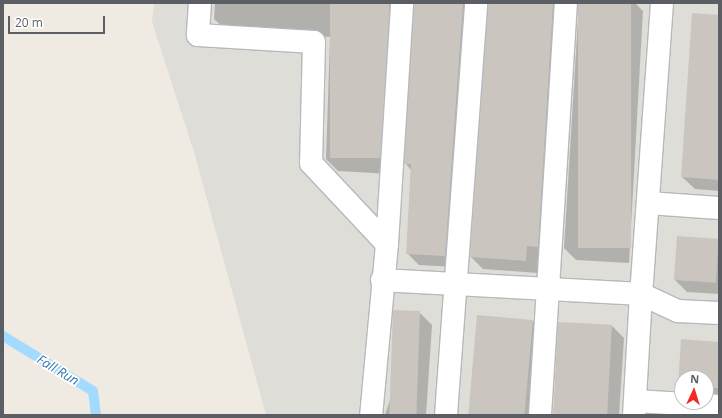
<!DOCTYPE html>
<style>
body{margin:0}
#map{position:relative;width:722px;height:418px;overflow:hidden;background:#efebe2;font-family:"Open Sans",sans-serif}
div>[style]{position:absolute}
.industrial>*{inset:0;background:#dfddd7}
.shadow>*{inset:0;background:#0003}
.stream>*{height:10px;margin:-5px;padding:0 5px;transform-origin:5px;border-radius:5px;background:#a2dbff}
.building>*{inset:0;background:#cac6bf;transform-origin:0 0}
.roads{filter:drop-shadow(1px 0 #b5b9be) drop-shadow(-1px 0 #b5b9be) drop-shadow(0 1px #b5b9be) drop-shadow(0 -1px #b5b9be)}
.minor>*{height:22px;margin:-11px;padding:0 11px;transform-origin:11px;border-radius:11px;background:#fff}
span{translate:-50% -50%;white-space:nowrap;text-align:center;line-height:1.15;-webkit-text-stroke:3.5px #fff;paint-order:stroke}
.water-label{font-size:13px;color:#3677af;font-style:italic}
.frame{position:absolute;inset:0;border:4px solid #5b5f64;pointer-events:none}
.north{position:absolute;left:674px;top:370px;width:40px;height:40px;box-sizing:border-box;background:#fff;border:1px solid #bdbfc1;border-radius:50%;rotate:4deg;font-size:11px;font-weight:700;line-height:16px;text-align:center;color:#5b5f64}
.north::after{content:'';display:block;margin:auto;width:14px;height:18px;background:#f52822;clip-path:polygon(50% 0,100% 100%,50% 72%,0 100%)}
.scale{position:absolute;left:8px;top:16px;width:97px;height:18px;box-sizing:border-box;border:2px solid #5b5f64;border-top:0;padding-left:5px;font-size:12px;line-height:14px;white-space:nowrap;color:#5b5f64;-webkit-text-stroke:3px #fff;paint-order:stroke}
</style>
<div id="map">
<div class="industrial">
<i style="clip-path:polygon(evenodd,154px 3px,719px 3px,719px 415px,266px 415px,194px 152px,152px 22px,154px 3px,682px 378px,706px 378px,706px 402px,682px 402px,682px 378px)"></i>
</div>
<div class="shadow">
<i style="clip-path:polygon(215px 3px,489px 3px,477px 9px,457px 267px,419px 265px,407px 253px,411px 170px,406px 164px,414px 4px,409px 4px,391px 174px,338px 171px,326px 159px,330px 37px,227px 31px,214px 19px)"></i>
<i style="clip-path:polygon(490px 3px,566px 3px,550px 259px,539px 258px,538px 273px,483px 269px,471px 257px)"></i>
<i style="clip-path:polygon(579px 3px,635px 3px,643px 11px,629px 263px,576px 260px,564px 248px)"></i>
<i style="clip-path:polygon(719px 16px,719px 191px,695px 189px,682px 177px)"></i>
<i style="clip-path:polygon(719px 240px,719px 294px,687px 292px,675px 280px)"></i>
<i style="clip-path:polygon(419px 312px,432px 325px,426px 415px,385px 415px)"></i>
<i style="clip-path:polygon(478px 316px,533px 321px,545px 334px,540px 415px,472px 415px)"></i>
<i style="clip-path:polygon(612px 326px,624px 338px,619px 415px,554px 415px)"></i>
<i style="clip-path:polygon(682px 341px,719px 343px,719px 400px,706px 399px,706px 378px,682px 378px,682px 388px,679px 386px)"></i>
</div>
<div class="stream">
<i style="left:3px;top:336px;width:105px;rotate:31.4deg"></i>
<i style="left:93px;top:391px;width:24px;rotate:83deg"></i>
</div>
<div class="building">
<i style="left:330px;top:3px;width:59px;height:155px"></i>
<i style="clip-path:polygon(414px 3px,463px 3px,445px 256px,406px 254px,411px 164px,404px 164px)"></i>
<i style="clip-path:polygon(488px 3px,553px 3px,538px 247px,527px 246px,526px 261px,470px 257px)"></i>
<i style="left:578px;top:3px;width:53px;height:245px"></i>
<i style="clip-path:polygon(692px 13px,719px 15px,719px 180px,681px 177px)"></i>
<i style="left:677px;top:236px;width:42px;height:44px;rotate:4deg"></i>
<i style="left:393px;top:310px;width:27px;height:105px;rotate:2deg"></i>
<i style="left:477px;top:315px;width:56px;height:100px;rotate:5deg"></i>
<i style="left:558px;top:322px;width:54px;height:93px;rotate:3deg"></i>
<i style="clip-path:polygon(681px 339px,719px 342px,719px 388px,706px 388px,706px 378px,682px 378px,682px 386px,678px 386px)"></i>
</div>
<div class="roads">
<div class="minor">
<i style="left:200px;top:3px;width:32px;rotate:94deg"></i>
<i style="left:198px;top:35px;width:116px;rotate:3.5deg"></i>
<i style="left:314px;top:42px;width:121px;rotate:91.4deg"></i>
<i style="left:311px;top:163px;width:111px;rotate:46.8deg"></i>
<i style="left:387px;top:244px;width:172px;rotate:95.3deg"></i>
<i style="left:662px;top:3px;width:292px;rotate:94.1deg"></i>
<i style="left:641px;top:294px;width:41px;rotate:24.7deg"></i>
<i style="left:678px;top:311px;width:41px;rotate:2.8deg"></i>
<i style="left:648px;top:203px;width:71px;rotate:4deg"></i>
<i style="left:387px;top:244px;width:241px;rotate:-86.4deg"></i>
<i style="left:382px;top:280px;width:259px;rotate:3.1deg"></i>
<i style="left:641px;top:294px;width:121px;rotate:93.3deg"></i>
<i style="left:635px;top:401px;width:84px;rotate:3.4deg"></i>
<i style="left:446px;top:415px;width:413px;rotate:-85.8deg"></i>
<i style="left:540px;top:415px;width:413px;rotate:-86.4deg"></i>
</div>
</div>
<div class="water-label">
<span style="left:58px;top:370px;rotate:31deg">Fall Run</span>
</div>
<div class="frame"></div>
<div class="north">N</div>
<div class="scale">20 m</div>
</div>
